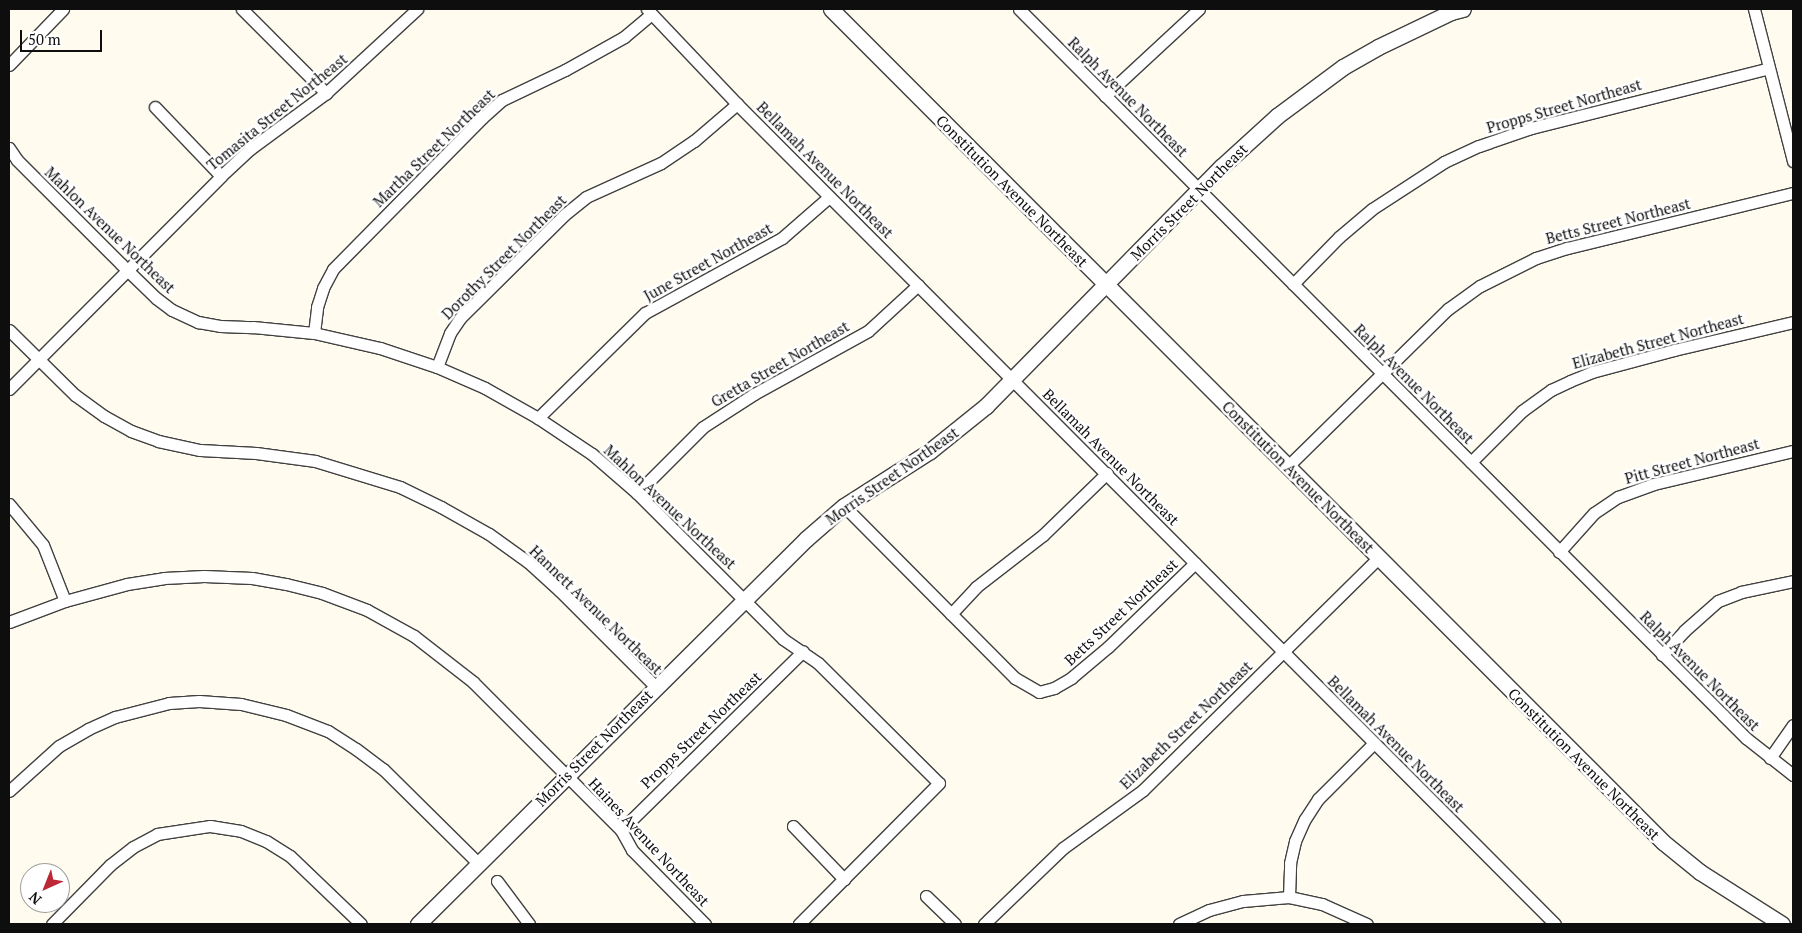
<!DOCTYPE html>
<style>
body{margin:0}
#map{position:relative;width:1802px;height:933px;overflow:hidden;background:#fffbef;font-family:"PT Serif",serif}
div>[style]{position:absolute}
.roads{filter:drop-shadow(1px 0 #414141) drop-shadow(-1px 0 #414141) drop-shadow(0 1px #414141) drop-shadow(0 -1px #414141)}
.minor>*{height:11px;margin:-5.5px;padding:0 5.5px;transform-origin:5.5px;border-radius:5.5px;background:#fff}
.tertiary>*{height:15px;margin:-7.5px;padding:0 7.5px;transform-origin:7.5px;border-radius:7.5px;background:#fff}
span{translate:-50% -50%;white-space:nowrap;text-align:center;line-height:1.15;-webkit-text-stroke:5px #fff;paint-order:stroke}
.street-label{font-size:15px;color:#0e0e0e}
.frame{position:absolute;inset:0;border:10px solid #0e0e0e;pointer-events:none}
.north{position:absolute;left:20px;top:863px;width:50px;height:50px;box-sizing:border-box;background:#fff;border:1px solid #9f9f9f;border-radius:50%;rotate:224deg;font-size:14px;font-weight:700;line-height:20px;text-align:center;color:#0e0e0e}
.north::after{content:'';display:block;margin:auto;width:18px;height:22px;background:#bc2836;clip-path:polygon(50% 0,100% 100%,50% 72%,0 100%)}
.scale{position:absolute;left:20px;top:30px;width:82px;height:22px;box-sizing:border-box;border:2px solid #0e0e0e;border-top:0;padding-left:6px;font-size:15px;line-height:18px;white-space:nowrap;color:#0e0e0e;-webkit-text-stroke:4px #fff;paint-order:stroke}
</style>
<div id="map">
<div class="roads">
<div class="minor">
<i style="left:242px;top:9px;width:119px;rotate:45deg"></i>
<i style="left:647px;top:9px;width:131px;rotate:46.5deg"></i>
<i style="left:737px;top:104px;width:1158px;rotate:45.07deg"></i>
<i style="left:1019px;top:9px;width:997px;rotate:45.08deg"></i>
<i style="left:1723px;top:715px;width:33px;rotate:45deg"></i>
<i style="left:1746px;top:738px;width:60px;rotate:38.2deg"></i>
<i style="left:1754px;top:9px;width:157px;rotate:75.6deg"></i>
<i style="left:9px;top:65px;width:78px;rotate:-46deg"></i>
<i style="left:1105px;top:96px;width:128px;rotate:-42.8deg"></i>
<i style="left:155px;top:107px;width:95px;rotate:46.3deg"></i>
<i style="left:9px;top:148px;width:14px;rotate:56deg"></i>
<i style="left:17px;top:160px;width:147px;rotate:45deg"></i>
<i style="left:121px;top:264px;width:49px;rotate:44.2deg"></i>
<i style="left:156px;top:298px;width:20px;rotate:37deg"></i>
<i style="left:172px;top:310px;width:29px;rotate:25deg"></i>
<i style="left:198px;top:322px;width:22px;rotate:10deg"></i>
<i style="left:220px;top:326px;width:33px;rotate:2deg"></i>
<i style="left:253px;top:327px;width:61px;rotate:5.6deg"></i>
<i style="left:314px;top:333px;width:68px;rotate:12.8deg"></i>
<i style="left:380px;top:348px;width:60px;rotate:18.4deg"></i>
<i style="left:437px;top:367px;width:52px;rotate:23.6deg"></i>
<i style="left:485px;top:388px;width:61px;rotate:29.5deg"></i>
<i style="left:538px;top:418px;width:65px;rotate:33.7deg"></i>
<i style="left:592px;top:454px;width:60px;rotate:40.9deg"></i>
<i style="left:637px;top:493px;width:206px;rotate:45deg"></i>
<i style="left:783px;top:639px;width:42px;rotate:34.4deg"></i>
<i style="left:818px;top:663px;width:170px;rotate:44.8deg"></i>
<i style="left:939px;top:783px;width:199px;rotate:134.8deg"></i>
<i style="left:1293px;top:284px;width:66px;rotate:-45.6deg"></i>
<i style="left:1339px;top:237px;width:43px;rotate:-40.3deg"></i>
<i style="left:1372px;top:209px;width:86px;rotate:-33.1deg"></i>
<i style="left:1444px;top:162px;width:38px;rotate:-25deg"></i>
<i style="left:1479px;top:146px;width:55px;rotate:-19.1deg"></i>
<i style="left:1531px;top:128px;width:245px;rotate:-14.1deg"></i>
<i style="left:9px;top:330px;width:93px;rotate:44.6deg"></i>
<i style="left:75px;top:395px;width:36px;rotate:36deg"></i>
<i style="left:104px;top:416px;width:31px;rotate:29deg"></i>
<i style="left:131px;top:431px;width:29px;rotate:20deg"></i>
<i style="left:158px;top:441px;width:43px;rotate:12.1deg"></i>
<i style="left:200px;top:450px;width:56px;rotate:3.1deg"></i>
<i style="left:256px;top:453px;width:60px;rotate:7.7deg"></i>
<i style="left:315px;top:461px;width:89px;rotate:17deg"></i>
<i style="left:400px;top:487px;width:46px;rotate:26deg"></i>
<i style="left:441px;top:507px;width:55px;rotate:29.4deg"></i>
<i style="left:489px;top:534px;width:48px;rotate:35.7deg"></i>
<i style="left:528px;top:562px;width:43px;rotate:42.2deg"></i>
<i style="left:560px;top:591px;width:136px;rotate:45deg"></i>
<i style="left:314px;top:333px;width:26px;rotate:-83deg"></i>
<i style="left:317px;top:307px;width:20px;rotate:-72deg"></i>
<i style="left:323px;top:288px;width:21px;rotate:-62deg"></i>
<i style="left:333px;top:269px;width:212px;rotate:-45.4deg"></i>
<i style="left:482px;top:118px;width:27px;rotate:-42deg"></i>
<i style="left:502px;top:100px;width:70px;rotate:-25.5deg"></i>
<i style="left:565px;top:70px;width:68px;rotate:-29.2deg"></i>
<i style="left:624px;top:37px;width:35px;rotate:-40deg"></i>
<i style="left:437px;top:367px;width:36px;rotate:-69deg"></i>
<i style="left:450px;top:333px;width:18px;rotate:-56deg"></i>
<i style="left:460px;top:318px;width:146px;rotate:-44.7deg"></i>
<i style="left:564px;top:215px;width:28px;rotate:-39deg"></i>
<i style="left:586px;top:197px;width:82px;rotate:-24.4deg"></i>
<i style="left:661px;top:163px;width:40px;rotate:-34deg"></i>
<i style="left:694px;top:141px;width:57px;rotate:-40.7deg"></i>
<i style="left:9px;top:389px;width:301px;rotate:-45.1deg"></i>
<i style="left:221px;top:176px;width:40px;rotate:-43deg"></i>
<i style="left:250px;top:149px;width:94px;rotate:-36.4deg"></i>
<i style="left:326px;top:93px;width:124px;rotate:-42.7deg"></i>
<i style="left:538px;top:418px;width:150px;rotate:-44.5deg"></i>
<i style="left:645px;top:313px;width:156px;rotate:-28.7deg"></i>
<i style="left:782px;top:238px;width:62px;rotate:-41.1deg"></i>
<i style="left:1471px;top:462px;width:72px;rotate:-45deg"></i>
<i style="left:1522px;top:411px;width:36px;rotate:-36deg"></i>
<i style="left:1551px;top:390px;width:21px;rotate:-25deg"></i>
<i style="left:1570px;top:381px;width:24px;rotate:-22deg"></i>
<i style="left:1592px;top:372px;width:85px;rotate:-15deg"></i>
<i style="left:1674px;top:350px;width:122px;rotate:-13.2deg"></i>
<i style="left:1287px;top:467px;width:226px;rotate:-44.5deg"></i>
<i style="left:1448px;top:309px;width:39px;rotate:-36deg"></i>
<i style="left:1480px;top:286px;width:63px;rotate:-26.6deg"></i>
<i style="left:1536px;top:258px;width:33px;rotate:-18deg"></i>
<i style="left:1567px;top:248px;width:233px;rotate:-13.7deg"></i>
<i style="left:637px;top:493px;width:93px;rotate:-45deg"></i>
<i style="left:703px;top:427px;width:61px;rotate:-32.9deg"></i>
<i style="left:754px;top:394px;width:130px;rotate:-28.9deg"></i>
<i style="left:868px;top:331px;width:68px;rotate:-42.6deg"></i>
<i style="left:9px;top:504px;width:53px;rotate:50.3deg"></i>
<i style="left:43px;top:545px;width:60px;rotate:68.6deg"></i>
<i style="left:844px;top:506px;width:243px;rotate:45.2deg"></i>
<i style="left:1015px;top:678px;width:28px;rotate:30deg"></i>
<i style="left:1039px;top:692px;width:16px;rotate:-15deg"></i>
<i style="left:1054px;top:688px;width:20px;rotate:-30deg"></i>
<i style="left:1071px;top:678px;width:48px;rotate:-40deg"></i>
<i style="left:1108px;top:647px;width:121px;rotate:-44deg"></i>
<i style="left:1559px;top:552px;width:52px;rotate:-48.1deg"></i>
<i style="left:1594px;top:513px;width:29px;rotate:-34deg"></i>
<i style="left:1618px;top:497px;width:38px;rotate:-20deg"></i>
<i style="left:1654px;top:484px;width:143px;rotate:-13.4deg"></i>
<i style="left:951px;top:614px;width:37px;rotate:-47deg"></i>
<i style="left:976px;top:587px;width:85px;rotate:-37.8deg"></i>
<i style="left:1043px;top:535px;width:89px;rotate:-44.1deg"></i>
<i style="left:9px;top:622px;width:60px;rotate:-20.6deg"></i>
<i style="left:65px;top:601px;width:64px;rotate:-15.3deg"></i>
<i style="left:127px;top:584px;width:37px;rotate:-9deg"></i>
<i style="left:164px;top:578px;width:40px;rotate:-2.9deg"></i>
<i style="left:204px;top:576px;width:48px;rotate:2.4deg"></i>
<i style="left:252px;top:578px;width:35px;rotate:10deg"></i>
<i style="left:286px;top:584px;width:37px;rotate:14deg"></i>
<i style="left:322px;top:593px;width:48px;rotate:20.7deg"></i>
<i style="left:367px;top:610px;width:54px;rotate:29deg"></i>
<i style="left:414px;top:636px;width:75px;rotate:37.9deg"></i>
<i style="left:473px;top:682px;width:209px;rotate:45deg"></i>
<i style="left:621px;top:830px;width:23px;rotate:61deg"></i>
<i style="left:632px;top:850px;width:104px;rotate:45.4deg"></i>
<i style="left:1662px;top:655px;width:33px;rotate:-47deg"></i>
<i style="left:1684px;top:631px;width:45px;rotate:-41.4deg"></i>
<i style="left:1718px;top:601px;width:25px;rotate:-21deg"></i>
<i style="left:1741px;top:592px;width:53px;rotate:-11.9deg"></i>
<i style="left:1770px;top:758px;width:40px;rotate:-55.1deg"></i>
<i style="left:9px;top:791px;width:67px;rotate:-42deg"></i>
<i style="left:59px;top:746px;width:34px;rotate:-30deg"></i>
<i style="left:88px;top:729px;width:30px;rotate:-24deg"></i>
<i style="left:115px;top:717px;width:56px;rotate:-14.5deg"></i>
<i style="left:169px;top:703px;width:30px;rotate:-4deg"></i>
<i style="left:199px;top:701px;width:42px;rotate:4.1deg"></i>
<i style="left:241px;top:704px;width:46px;rotate:13.7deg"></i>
<i style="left:286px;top:715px;width:45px;rotate:20.9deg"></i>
<i style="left:328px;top:731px;width:33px;rotate:33deg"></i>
<i style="left:356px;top:749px;width:34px;rotate:37deg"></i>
<i style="left:383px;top:769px;width:134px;rotate:44.7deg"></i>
<i style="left:793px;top:826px;width:74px;rotate:46.1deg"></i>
<i style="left:621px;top:830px;width:255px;rotate:-44.5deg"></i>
<i style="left:497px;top:881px;width:54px;rotate:53.3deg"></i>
<i style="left:926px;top:896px;width:40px;rotate:44deg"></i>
<i style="left:1289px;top:897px;width:34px;rotate:-88deg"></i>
<i style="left:1290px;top:863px;width:23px;rotate:-77deg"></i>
<i style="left:1295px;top:841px;width:24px;rotate:-66deg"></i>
<i style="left:1305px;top:819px;width:24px;rotate:-57deg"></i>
<i style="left:1318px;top:799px;width:79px;rotate:-45deg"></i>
<i style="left:52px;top:924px;width:83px;rotate:-45.5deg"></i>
<i style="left:110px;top:865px;width:29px;rotate:-38deg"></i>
<i style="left:133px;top:847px;width:27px;rotate:-28deg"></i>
<i style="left:157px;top:834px;width:54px;rotate:-8.6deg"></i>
<i style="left:210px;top:826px;width:31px;rotate:9deg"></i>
<i style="left:241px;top:831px;width:27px;rotate:22deg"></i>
<i style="left:266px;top:841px;width:28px;rotate:32deg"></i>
<i style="left:290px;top:856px;width:98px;rotate:43.8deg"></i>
<i style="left:984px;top:924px;width:110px;rotate:-43.9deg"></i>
<i style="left:1063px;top:848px;width:99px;rotate:-35.9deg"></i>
<i style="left:1143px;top:790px;width:330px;rotate:-44.6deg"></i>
<i style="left:1179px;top:924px;width:33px;rotate:-25deg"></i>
<i style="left:1209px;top:910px;width:35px;rotate:-15deg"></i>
<i style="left:1243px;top:901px;width:46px;rotate:-5deg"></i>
<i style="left:1289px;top:897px;width:34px;rotate:12deg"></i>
<i style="left:1322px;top:904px;width:49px;rotate:24deg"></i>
</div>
<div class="tertiary">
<i style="left:831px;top:9px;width:1177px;rotate:45.03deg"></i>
<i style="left:1663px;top:842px;width:48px;rotate:39deg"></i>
<i style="left:1700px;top:872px;width:97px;rotate:32.4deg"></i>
<i style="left:418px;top:924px;width:547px;rotate:-44.78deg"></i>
<i style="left:806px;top:539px;width:50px;rotate:-41deg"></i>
<i style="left:844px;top:506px;width:102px;rotate:-32.6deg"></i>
<i style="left:930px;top:451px;width:72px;rotate:-38.8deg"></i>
<i style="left:986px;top:406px;width:335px;rotate:-45.5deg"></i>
<i style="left:1221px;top:167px;width:76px;rotate:-42.3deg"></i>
<i style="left:1277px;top:116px;width:82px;rotate:-36.6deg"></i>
<i style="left:1343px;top:67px;width:40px;rotate:-29.7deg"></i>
<i style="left:1378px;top:47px;width:81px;rotate:-25.6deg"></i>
<i style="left:1451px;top:12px;width:12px;rotate:-14deg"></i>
</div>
</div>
<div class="street-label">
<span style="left:1128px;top:97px;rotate:45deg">Ralph Avenue Northeast</span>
<span style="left:1564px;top:106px;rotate:-16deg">Propps Street Northeast</span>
<span style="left:277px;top:112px;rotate:-39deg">Tomasita Street Northeast</span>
<span style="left:434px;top:148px;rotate:-44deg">Martha Street Northeast</span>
<span style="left:825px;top:170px;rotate:45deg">Bellamah Avenue Northeast</span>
<span style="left:1012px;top:191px;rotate:45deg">Constitution Avenue Northeast</span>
<span style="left:1189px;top:202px;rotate:-45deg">Morris Street Northeast</span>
<span style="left:1618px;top:221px;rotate:-14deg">Betts Street Northeast</span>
<span style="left:110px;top:230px;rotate:44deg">Mahlon Avenue Northeast</span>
<span style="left:504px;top:257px;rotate:-45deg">Dorothy Street Northeast</span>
<span style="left:708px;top:262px;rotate:-29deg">June Street Northeast</span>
<span style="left:1658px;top:341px;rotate:-15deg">Elizabeth Street Northeast</span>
<span style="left:780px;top:364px;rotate:-30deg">Gretta Street Northeast</span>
<span style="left:1414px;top:384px;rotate:45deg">Ralph Avenue Northeast</span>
<span style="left:1111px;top:457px;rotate:45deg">Bellamah Avenue Northeast</span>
<span style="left:1692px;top:461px;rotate:-15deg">Pitt Street Northeast</span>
<span style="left:892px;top:476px;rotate:-35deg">Morris Street Northeast</span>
<span style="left:1298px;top:477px;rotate:45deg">Constitution Avenue Northeast</span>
<span style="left:670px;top:507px;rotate:43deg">Mahlon Avenue Northeast</span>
<span style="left:596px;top:610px;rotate:44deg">Hannett Avenue Northeast</span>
<span style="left:1121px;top:612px;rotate:-43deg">Betts Street Northeast</span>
<span style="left:1700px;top:671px;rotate:45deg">Ralph Avenue Northeast</span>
<span style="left:1186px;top:725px;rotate:-44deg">Elizabeth Street Northeast</span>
<span style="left:701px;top:730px;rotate:-44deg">Propps Street Northeast</span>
<span style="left:1396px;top:744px;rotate:45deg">Bellamah Avenue Northeast</span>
<span style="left:594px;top:748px;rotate:-45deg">Morris Street Northeast</span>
<span style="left:1584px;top:764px;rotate:45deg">Constitution Avenue Northeast</span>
<span style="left:649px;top:842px;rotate:47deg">Haines Avenue Northeast</span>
</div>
<div class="frame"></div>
<div class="north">N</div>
<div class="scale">50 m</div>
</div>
